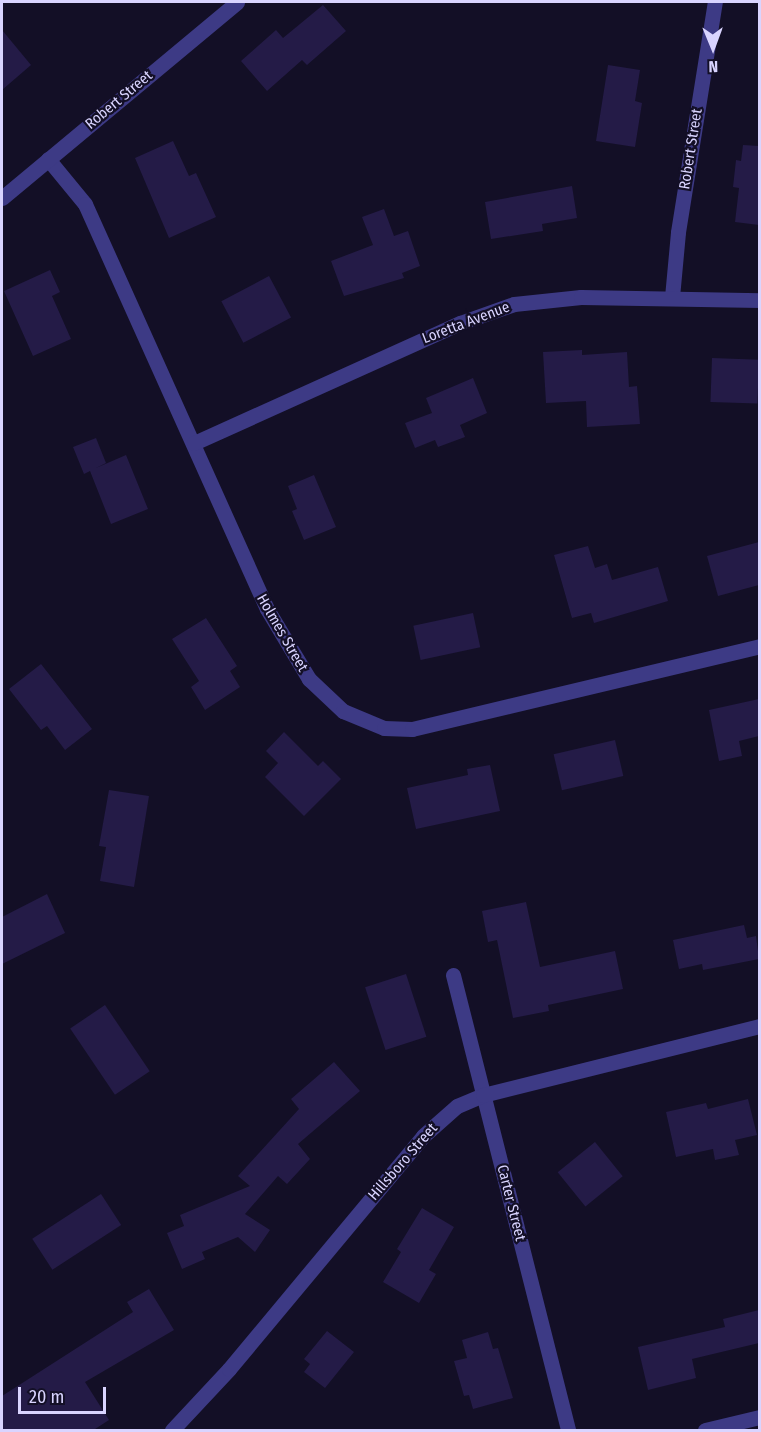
<!DOCTYPE html>
<style>
body{margin:0}
#map{position:relative;width:761px;height:1432px;overflow:hidden;background:#130f26;font-family:"Fira Sans Condensed",sans-serif}
div>[style]{position:absolute}
.building>*{inset:0;background:#241b47;transform-origin:0 0}
.street>*{height:15px;margin:-7.5px;padding:0 7.5px;transform-origin:7.5px;border-radius:7.5px;background:#3d3a85}
span{translate:-50% -50%;white-space:nowrap;text-align:center;line-height:1.15;-webkit-text-stroke:4.5px #130f26;paint-order:stroke}
.street-label{font-size:15px;color:#d9d4ff}
.frame{position:absolute;inset:0;border:3px solid #d9d4ff;pointer-events:none}
.north{position:absolute;left:683px;top:18px;width:60px;height:60px;-webkit-text-stroke:4px #130f26;paint-order:stroke;rotate:179deg;font-size:16px;font-weight:700;line-height:24px;text-align:center;color:#d9d4ff}
.north::after{content:'';display:block;margin:auto;width:21px;height:27px;background:#d9d4ff;clip-path:polygon(50% 0,100% 100%,50% 72%,0 100%)}
.scale{position:absolute;left:18px;top:1387px;width:88px;height:27px;box-sizing:border-box;border:3px solid #d9d4ff;border-top:0;padding-left:8px;font-size:18px;line-height:21px;white-space:nowrap;color:#d9d4ff;-webkit-text-stroke:4px #130f26;paint-order:stroke}
</style>
<div id="map">
<div class="building">
<i style="clip-path:polygon(323px 5px,346px 31px,307px 65px,302px 60px,267px 91px,241px 61px,276px 30px,283px 38px)"></i>
<i style="clip-path:polygon(2px 30px,31px 65px,2px 90px)"></i>
<i style="clip-path:polygon(608px 65px,640px 70px,635px 101px,642px 103px,635px 147px,596px 141px)"></i>
<i style="clip-path:polygon(173px 141px,189px 176px,196px 173px,216px 217px,169px 238px,135px 158px)"></i>
<i style="clip-path:polygon(743px 145px,759px 146px,759px 225px,735px 222px,739px 188px,733px 187px,736px 160px,741px 161px)"></i>
<i style="clip-path:polygon(572px 186px,577px 218px,542px 224px,543px 231px,491px 239px,485px 202px)"></i>
<i style="clip-path:polygon(384px 209px,394px 236px,408px 231px,420px 266px,402px 273px,404px 278px,344px 296px,331px 261px,373px 245px,362px 217px)"></i>
<i style="clip-path:polygon(50px 270px,60px 292px,52px 296px,71px 339px,33px 356px,4px 291px)"></i>
<i style="left:269px;top:276px;width:47px;height:54px;rotate:62deg"></i>
<i style="clip-path:polygon(582px 350px,582px 355px,627px 352px,629px 387px,637px 386px,640px 424px,587px 427px,586px 401px,546px 403px,543px 352px)"></i>
<i style="left:712px;top:358px;width:47px;height:44px;rotate:2deg"></i>
<i style="clip-path:polygon(473px 378px,487px 413px,460px 425px,465px 437px,438px 447px,435px 440px,415px 448px,405px 423px,432px 413px,426px 398px)"></i>
<i style="clip-path:polygon(96px 438px,106px 463px,96px 468px,126px 455px,148px 509px,111px 524px,90px 471px,84px 474px,73px 447px)"></i>
<i style="clip-path:polygon(314px 475px,336px 527px,304px 540px,292px 511px,297px 509px,288px 486px)"></i>
<i style="clip-path:polygon(759px 542px,759px 585px,718px 596px,707px 556px)"></i>
<i style="clip-path:polygon(588px 546px,595px 568px,607px 564px,612px 580px,658px 567px,668px 601px,594px 623px,591px 613px,572px 618px,554px 555px)"></i>
<i style="left:473px;top:613px;width:35px;height:61px;rotate:78deg"></i>
<i style="clip-path:polygon(206px 618px,237px 666px,230px 671px,240px 687px,205px 710px,191px 687px,199px 681px,172px 639px)"></i>
<i style="clip-path:polygon(41px 664px,92px 729px,65px 750px,47px 726px,41px 730px,9px 689px)"></i>
<i style="clip-path:polygon(759px 699px,759px 736px,739px 741px,742px 756px,719px 761px,709px 710px)"></i>
<i style="clip-path:polygon(284px 732px,318px 766px,323px 761px,341px 779px,304px 816px,265px 777px,278px 763px,266px 751px)"></i>
<i style="left:615px;top:740px;width:37px;height:63px;rotate:77deg"></i>
<i style="clip-path:polygon(490px 765px,500px 811px,416px 829px,407px 788px,468px 775px,467px 769px)"></i>
<i style="clip-path:polygon(109px 790px,149px 796px,134px 887px,100px 881px,106px 847px,99px 846px)"></i>
<i style="clip-path:polygon(47px 894px,65px 933px,2px 964px,2px 917px)"></i>
<i style="clip-path:polygon(526px 902px,540px 967px,615px 951px,623px 989px,548px 1005px,549px 1011px,513px 1018px,497px 940px,488px 942px,482px 911px)"></i>
<i style="clip-path:polygon(744px 925px,747px 938px,756px 936px,759px 959px,703px 970px,702px 964px,679px 969px,673px 940px)"></i>
<i style="left:406px;top:974px;width:66px;height:43px;rotate:72deg"></i>
<i style="left:105px;top:1005px;width:80px;height:42px;rotate:56deg"></i>
<i style="clip-path:polygon(334px 1062px,360px 1091px,298px 1144px,310px 1159px,287px 1184px,278px 1176px,245px 1214px,270px 1230px,255px 1252px,238px 1237px,202px 1252px,205px 1259px,182px 1269px,167px 1233px,184px 1226px,180px 1215px,250px 1186px,238px 1176px,299px 1109px,291px 1099px)"></i>
<i style="clip-path:polygon(748px 1099px,757px 1135px,735px 1140px,739px 1155px,715px 1160px,713px 1149px,676px 1157px,666px 1112px,706px 1103px,708px 1109px)"></i>
<i style="left:595px;top:1142px;width:44px;height:48px;rotate:51deg"></i>
<i style="left:101px;top:1194px;width:37px;height:82px;rotate:57deg"></i>
<i style="clip-path:polygon(422px 1208px,454px 1227px,429px 1270px,436px 1274px,419px 1303px,383px 1282px,401px 1252px,397px 1249px)"></i>
<i style="clip-path:polygon(149px 1289px,174px 1330px,85px 1382px,109px 1420px,92px 1431px,2px 1431px,2px 1396px,133px 1312px,127px 1302px)"></i>
<i style="clip-path:polygon(759px 1310px,759px 1343px,692px 1359px,696px 1378px,648px 1390px,638px 1347px,725px 1327px,723px 1319px)"></i>
<i style="clip-path:polygon(327px 1331px,354px 1352px,325px 1388px,304px 1372px,310px 1364px,304px 1359px)"></i>
<i style="clip-path:polygon(488px 1332px,493px 1349px,498px 1348px,513px 1398px,473px 1409px,469px 1395px,464px 1396px,454px 1361px,467px 1358px,462px 1340px)"></i>
</div>
<div class="street">
<i style="left:48px;top:159px;width:58px;rotate:50.6deg"></i>
<i style="left:85px;top:204px;width:444px;rotate:65.8deg"></i>
<i style="left:267px;top:609px;width:82px;rotate:59deg"></i>
<i style="left:309px;top:679px;width:47px;rotate:43.3deg"></i>
<i style="left:343px;top:711px;width:44px;rotate:22.5deg"></i>
<i style="left:384px;top:728px;width:28px;rotate:2deg"></i>
<i style="left:412px;top:729px;width:358px;rotate:-13.4deg"></i>
<i style="left:2px;top:198px;width:306px;rotate:-39.8deg"></i>
<i style="left:672px;top:297px;width:65px;rotate:-84.7deg"></i>
<i style="left:678px;top:232px;width:233px;rotate:-80.9deg"></i>
<i style="left:194px;top:443px;width:292px;rotate:-24.3deg"></i>
<i style="left:460px;top:323px;width:57px;rotate:-19.4deg"></i>
<i style="left:514px;top:304px;width:67px;rotate:-6deg"></i>
<i style="left:581px;top:297px;width:179px;rotate:1deg"></i>
<i style="left:453px;top:975px;width:469px;rotate:75.8deg"></i>
<i style="left:172px;top:1430px;width:83px;rotate:-46.9deg"></i>
<i style="left:229px;top:1369px;width:303px;rotate:-50.2deg"></i>
<i style="left:423px;top:1136px;width:45px;rotate:-41.4deg"></i>
<i style="left:457px;top:1106px;width:28px;rotate:-23deg"></i>
<i style="left:483px;top:1095px;width:285px;rotate:-14deg"></i>
<i style="left:705px;top:1430px;width:57px;rotate:-13.3deg"></i>
</div>
<div class="street-label">
<span style="left:119px;top:100px;rotate:-40deg">Robert Street</span>
<span style="left:691px;top:149px;rotate:-81deg">Robert Street</span>
<span style="left:466px;top:323px;rotate:-21deg">Loretta Avenue</span>
<span style="left:282px;top:633px;rotate:60deg">Holmes Street</span>
<span style="left:403px;top:1162px;rotate:-49deg">Hillsboro Street</span>
<span style="left:511px;top:1203px;rotate:76deg">Carter Street</span>
</div>
<div class="frame"></div>
<div class="north">N</div>
<div class="scale">20 m</div>
</div>
